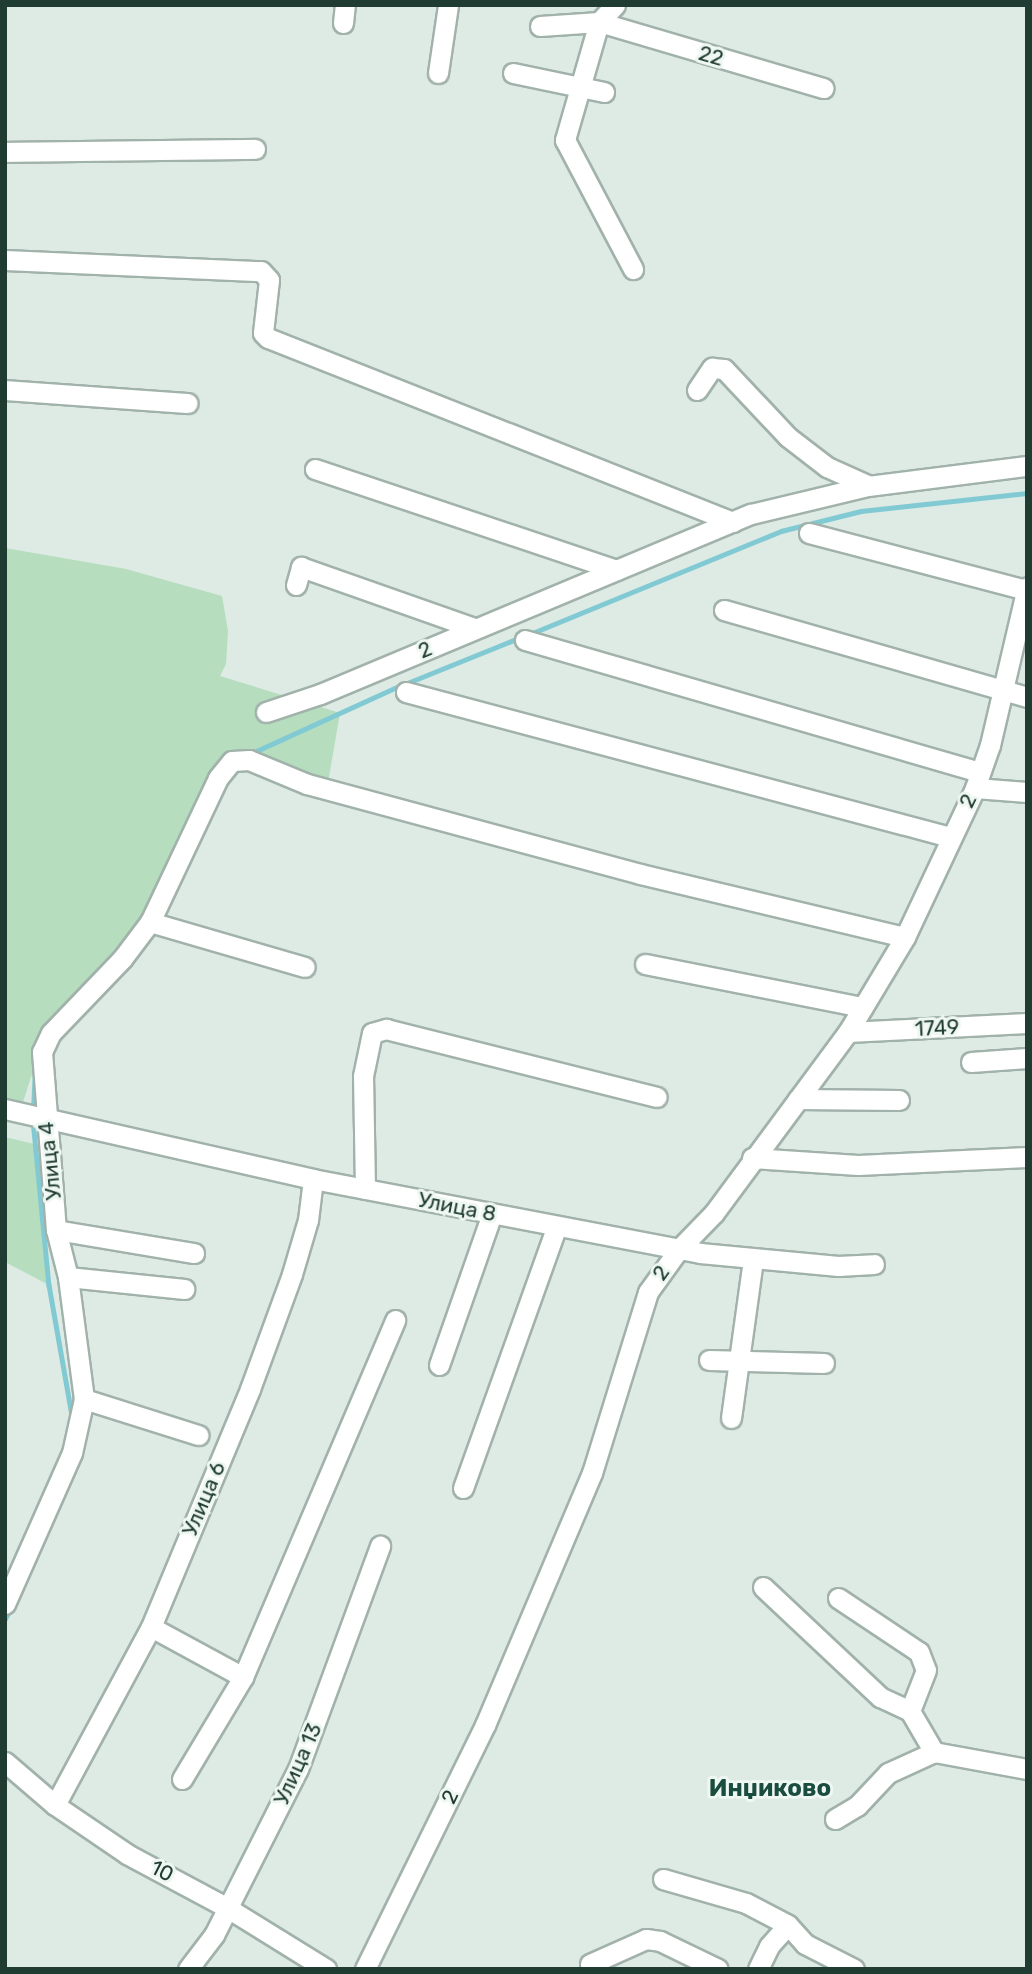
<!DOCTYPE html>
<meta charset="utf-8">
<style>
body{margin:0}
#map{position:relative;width:1032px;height:1974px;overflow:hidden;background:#deeae4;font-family:Rubik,sans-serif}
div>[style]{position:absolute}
.green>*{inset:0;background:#b5ddbe}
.stream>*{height:4.5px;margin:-2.25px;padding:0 2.25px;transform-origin:2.25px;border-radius:2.25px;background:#82cad3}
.roads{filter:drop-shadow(2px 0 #a1b2ab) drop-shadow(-2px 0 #a1b2ab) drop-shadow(0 2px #a1b2ab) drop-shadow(0 -2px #a1b2ab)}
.minor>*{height:19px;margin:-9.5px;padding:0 9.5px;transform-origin:9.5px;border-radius:9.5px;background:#fff}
span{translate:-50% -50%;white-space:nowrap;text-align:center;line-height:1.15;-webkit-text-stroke:6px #eef7f2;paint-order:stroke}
.street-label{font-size:21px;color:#1f3b32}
.quarter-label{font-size:24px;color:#1a4d3f;font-weight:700}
.frame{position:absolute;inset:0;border:7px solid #1f3b32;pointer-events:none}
</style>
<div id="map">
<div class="green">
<i style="clip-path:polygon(5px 548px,126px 569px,222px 596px,228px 631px,226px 664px,220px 676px,340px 713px,326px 794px,230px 766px,177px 885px,41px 1046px,22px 1105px,5px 1103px)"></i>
<i style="clip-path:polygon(5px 1137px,34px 1144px,49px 1285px,5px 1262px)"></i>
</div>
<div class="stream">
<i style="left:530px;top:634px;width:271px;rotate:-22.3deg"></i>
<i style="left:781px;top:531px;width:82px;rotate:-14deg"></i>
<i style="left:861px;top:511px;width:167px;rotate:-6.2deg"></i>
<i style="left:250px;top:754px;width:159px;rotate:-24.5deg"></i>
<i style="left:395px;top:688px;width:134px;rotate:-22deg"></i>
<i style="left:33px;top:1111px;width:43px;rotate:-87.3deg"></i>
<i style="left:33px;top:1120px;width:166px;rotate:84.5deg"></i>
<i style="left:49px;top:1285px;width:133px;rotate:80deg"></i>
<i style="left:5px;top:1619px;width:11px;rotate:-63deg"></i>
</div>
<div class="roads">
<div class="minor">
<i style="left:615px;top:5px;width:23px;rotate:133deg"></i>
<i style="left:599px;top:22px;width:123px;rotate:106.1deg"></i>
<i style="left:565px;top:140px;width:146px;rotate:62.2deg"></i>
<i style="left:343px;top:23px;width:18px;rotate:-84deg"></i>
<i style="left:540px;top:26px;width:59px;rotate:-3.9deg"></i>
<i style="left:599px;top:22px;width:234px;rotate:16.4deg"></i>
<i style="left:438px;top:73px;width:69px;rotate:-81.6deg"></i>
<i style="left:513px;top:73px;width:93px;rotate:11.8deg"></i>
<i style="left:5px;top:152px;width:250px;rotate:-0.7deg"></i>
<i style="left:5px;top:260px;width:256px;rotate:2.5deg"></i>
<i style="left:261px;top:271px;width:12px;rotate:48deg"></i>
<i style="left:269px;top:280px;width:53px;rotate:96.5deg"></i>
<i style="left:263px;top:333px;width:7px;rotate:45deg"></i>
<i style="left:268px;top:338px;width:500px;rotate:21.59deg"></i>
<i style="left:5px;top:390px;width:183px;rotate:4.1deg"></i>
<i style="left:697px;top:390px;width:27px;rotate:-56deg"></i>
<i style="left:712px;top:368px;width:12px;rotate:5deg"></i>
<i style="left:724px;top:369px;width:93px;rotate:46.7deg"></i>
<i style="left:788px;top:437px;width:49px;rotate:37.6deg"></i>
<i style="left:827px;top:467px;width:44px;rotate:24.2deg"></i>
<i style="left:315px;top:469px;width:318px;rotate:18.5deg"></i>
<i style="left:809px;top:533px;width:224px;rotate:14.7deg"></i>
<i style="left:296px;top:585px;width:19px;rotate:-74deg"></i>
<i style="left:301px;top:567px;width:183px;rotate:19.4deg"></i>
<i style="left:724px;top:610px;width:315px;rotate:16deg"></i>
<i style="left:525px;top:640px;width:474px;rotate:16.2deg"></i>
<i style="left:406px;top:692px;width:563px;rotate:14.92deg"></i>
<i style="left:266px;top:712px;width:57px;rotate:-18.4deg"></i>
<i style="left:320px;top:694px;width:467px;rotate:-22.7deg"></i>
<i style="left:751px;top:514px;width:120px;rotate:-13.5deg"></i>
<i style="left:868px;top:486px;width:160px;rotate:-7.2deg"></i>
<i style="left:975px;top:788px;width:52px;rotate:4.4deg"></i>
<i style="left:150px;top:922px;width:161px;rotate:16.2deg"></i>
<i style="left:645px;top:964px;width:222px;rotate:11.2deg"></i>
<i style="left:848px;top:1032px;width:179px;rotate:-2.9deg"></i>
<i style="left:971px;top:1062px;width:56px;rotate:-4.1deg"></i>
<i style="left:798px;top:1099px;width:101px;rotate:0.6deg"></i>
<i style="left:5px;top:1109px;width:316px;rotate:12.8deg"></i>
<i style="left:313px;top:1179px;width:394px;rotate:10.8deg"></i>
<i style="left:700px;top:1253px;width:139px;rotate:5.4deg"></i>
<i style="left:838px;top:1266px;width:36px;rotate:-3deg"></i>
<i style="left:752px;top:1158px;width:106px;rotate:3.8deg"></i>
<i style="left:858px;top:1165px;width:169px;rotate:-2.7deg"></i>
<i style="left:365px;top:1189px;width:113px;rotate:-91deg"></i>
<i style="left:363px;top:1076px;width:44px;rotate:-78.2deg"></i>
<i style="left:372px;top:1033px;width:15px;rotate:-16deg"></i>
<i style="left:386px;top:1029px;width:279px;rotate:14.1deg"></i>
<i style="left:56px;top:1230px;width:140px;rotate:9.5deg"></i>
<i style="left:68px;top:1277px;width:117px;rotate:5.9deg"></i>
<i style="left:709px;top:1360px;width:115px;rotate:1.5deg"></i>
<i style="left:439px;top:1365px;width:160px;rotate:-70.7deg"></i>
<i style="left:84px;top:1399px;width:120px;rotate:17.5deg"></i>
<i style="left:731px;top:1418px;width:161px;rotate:-82.1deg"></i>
<i style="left:463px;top:1488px;width:278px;rotate:-70.3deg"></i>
<i style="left:763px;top:1587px;width:161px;rotate:43.2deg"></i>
<i style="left:880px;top:1697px;width:33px;rotate:25deg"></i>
<i style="left:910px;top:1711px;width:48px;rotate:59.7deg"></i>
<i style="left:838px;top:1598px;width:97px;rotate:33.7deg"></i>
<i style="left:919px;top:1652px;width:19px;rotate:69deg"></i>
<i style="left:926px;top:1670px;width:44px;rotate:111.3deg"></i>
<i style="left:5px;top:1604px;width:165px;rotate:-66.1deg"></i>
<i style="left:72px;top:1453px;width:55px;rotate:-77.5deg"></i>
<i style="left:84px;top:1399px;width:123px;rotate:-97.5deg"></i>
<i style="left:68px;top:1277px;width:49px;rotate:-104.3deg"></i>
<i style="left:56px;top:1230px;width:179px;rotate:-94.5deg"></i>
<i style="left:42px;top:1052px;width:21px;rotate:-65deg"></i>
<i style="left:51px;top:1033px;width:103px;rotate:-46.2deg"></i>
<i style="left:122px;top:959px;width:46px;rotate:-52.9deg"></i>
<i style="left:150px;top:922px;width:159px;rotate:-64.7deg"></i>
<i style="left:218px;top:778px;width:22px;rotate:-51deg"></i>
<i style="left:232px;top:761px;width:17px;rotate:-3deg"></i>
<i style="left:249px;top:760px;width:63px;rotate:22.5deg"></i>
<i style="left:307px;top:784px;width:345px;rotate:15.1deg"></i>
<i style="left:640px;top:874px;width:272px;rotate:13.4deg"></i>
<i style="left:151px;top:1627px;width:105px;rotate:28.5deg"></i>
<i style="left:5px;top:1762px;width:66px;rotate:40.7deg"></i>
<i style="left:55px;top:1805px;width:87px;rotate:34.2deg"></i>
<i style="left:127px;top:1854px;width:112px;rotate:28.2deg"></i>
<i style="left:226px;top:1907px;width:118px;rotate:31.8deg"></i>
<i style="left:182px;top:1779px;width:119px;rotate:-59.1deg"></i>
<i style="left:243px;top:1677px;width:388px;rotate:-66.9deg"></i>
<i style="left:55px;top:1805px;width:202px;rotate:-61.7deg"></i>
<i style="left:151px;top:1627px;width:258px;rotate:-67.4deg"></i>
<i style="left:250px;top:1389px;width:122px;rotate:-69.9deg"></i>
<i style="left:292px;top:1274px;width:56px;rotate:-73.5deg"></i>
<i style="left:308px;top:1220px;width:41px;rotate:-83deg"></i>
<i style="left:835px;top:1819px;width:26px;rotate:-31deg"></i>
<i style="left:857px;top:1806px;width:45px;rotate:-46.8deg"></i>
<i style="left:888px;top:1773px;width:51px;rotate:-24.5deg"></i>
<i style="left:934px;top:1752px;width:95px;rotate:10.4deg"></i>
<i style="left:663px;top:1879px;width:86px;rotate:16.1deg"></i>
<i style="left:746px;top:1903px;width:47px;rotate:27.6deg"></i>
<i style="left:788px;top:1925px;width:25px;rotate:48deg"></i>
<i style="left:805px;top:1944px;width:55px;rotate:27deg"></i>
<i style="left:590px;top:1964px;width:61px;rotate:-24.1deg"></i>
<i style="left:646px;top:1939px;width:14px;rotate:8deg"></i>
<i style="left:660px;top:1941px;width:64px;rotate:25.8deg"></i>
<i style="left:188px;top:1969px;width:43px;rotate:-52.6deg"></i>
<i style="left:214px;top:1935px;width:186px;rotate:-63.2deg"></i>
<i style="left:298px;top:1769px;width:238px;rotate:-69.8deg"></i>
<i style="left:365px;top:1969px;width:272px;rotate:-63.8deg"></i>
<i style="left:485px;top:1725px;width:274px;rotate:-67deg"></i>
<i style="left:592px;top:1473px;width:189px;rotate:-72.8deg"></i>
<i style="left:648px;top:1292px;width:53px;rotate:-54.2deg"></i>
<i style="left:679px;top:1249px;width:50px;rotate:-45.8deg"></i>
<i style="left:714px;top:1213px;width:225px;rotate:-53.5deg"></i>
<i style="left:848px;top:1032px;width:111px;rotate:-59deg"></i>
<i style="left:905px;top:937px;width:165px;rotate:-64.8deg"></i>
<i style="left:975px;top:788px;width:46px;rotate:-70.8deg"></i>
<i style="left:990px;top:745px;width:162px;rotate:-76.8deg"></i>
<i style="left:758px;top:1969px;width:25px;rotate:-64deg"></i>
<i style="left:769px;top:1946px;width:28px;rotate:-48deg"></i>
</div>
</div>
<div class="street-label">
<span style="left:711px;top:56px;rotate:16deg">22</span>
<span style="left:425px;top:650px;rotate:-23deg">2</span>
<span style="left:968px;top:801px;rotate:-64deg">2</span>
<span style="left:937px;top:1028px;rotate:-3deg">1749</span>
<span style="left:50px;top:1161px;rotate:-96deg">Улица 4</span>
<span style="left:457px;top:1207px;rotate:11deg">Улица 8</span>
<span style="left:661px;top:1273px;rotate:-55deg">2</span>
<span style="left:204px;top:1499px;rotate:-67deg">Улица 6</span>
<span style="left:298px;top:1764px;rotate:-66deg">Улица 13</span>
<span style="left:450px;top:1797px;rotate:-64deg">2</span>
<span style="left:162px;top:1871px;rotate:27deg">10</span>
</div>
<div class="quarter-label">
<span style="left:770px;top:1789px">Инџиково</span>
</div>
<div class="frame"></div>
</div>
